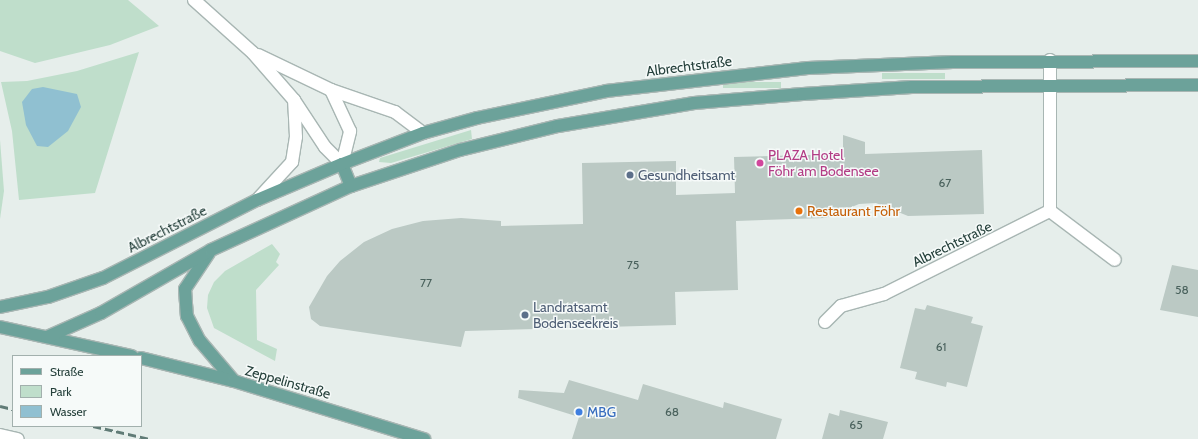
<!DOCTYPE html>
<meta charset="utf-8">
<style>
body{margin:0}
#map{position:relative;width:1198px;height:439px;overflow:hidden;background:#e6eeeb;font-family:Cabin,sans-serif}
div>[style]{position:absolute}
.green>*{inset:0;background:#bfdecb;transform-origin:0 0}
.water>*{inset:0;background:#90c0d1}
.building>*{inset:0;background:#bbc9c4}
.roads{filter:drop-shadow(1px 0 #a8b6b3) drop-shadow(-1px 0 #a8b6b3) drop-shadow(0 1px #a8b6b3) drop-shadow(0 -1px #a8b6b3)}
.minor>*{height:12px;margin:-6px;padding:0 6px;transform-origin:6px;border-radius:6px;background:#fff}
.major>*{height:12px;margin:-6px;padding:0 6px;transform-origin:6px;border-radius:6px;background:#6ca29a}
.rail>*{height:3px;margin-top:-1.5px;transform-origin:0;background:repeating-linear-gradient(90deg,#607b76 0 8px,transparent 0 12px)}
.dots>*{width:11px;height:11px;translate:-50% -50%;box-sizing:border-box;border:2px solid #f6faf9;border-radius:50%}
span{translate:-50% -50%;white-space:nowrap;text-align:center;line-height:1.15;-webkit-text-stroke:3px #f6faf9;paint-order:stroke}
.number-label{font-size:12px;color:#4a625d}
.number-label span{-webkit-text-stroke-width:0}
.street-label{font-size:14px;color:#25403b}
.hotel-label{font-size:14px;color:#b23c85}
.left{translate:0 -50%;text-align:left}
.service-label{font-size:14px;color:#4e5e75}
.food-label{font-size:14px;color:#c56008}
.shop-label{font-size:14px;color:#366cbe}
.legend{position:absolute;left:12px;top:355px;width:130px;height:72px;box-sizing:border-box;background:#f6faf9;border:1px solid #a2b0ad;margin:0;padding:5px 7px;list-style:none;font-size:12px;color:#25403b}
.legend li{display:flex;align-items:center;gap:8px;height:20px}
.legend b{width:20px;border:1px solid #a2b0ad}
</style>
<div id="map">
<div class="green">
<i style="clip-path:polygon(0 0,128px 0,159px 26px,110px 45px,35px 63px,0 51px)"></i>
<i style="clip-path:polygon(139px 52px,95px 193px,19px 200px,12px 131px,1px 82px,27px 81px,77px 71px)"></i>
<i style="left:945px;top:73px;width:6px;height:63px;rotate:90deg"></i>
<i style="left:781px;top:82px;width:6px;height:58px;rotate:90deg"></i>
<i style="clip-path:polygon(471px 130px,472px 139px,391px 163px,379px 162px,380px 158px)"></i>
<i style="clip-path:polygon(0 140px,4px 191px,0 219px)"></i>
<i style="clip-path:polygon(272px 244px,280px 254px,276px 262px,279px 265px,256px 290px,257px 340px,277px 349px,275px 361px,214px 328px,207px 308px,208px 295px,214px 282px,225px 271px)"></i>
</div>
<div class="water">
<i style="clip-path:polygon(43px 87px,77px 94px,81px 107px,68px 131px,48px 147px,37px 146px,26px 125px,22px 102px,32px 89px)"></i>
</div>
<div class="building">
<i style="clip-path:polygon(843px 135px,865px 142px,865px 154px,982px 150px,984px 214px,908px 216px,876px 203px,859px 204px,825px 218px,736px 221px,738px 290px,675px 292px,676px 325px,465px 331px,461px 347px,320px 326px,311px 319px,309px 307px,327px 276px,340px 261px,364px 242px,392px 229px,423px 221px,461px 218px,501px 221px,501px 226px,583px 224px,582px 163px,676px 161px,676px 195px,735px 193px,734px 157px,843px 154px)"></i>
<i style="clip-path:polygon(1172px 265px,1198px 270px,1198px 317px,1160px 310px)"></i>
<i style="clip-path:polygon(927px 305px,973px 317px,971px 323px,983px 326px,967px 387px,947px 382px,946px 387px,915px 379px,917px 372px,900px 368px,915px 308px,925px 310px)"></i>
<i style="clip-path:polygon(569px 380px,638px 400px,643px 384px,723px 408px,724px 402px,782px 419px,776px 439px,572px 439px,579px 417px,518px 398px,519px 390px,564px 393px)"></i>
<i style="clip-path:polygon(840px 410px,888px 422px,883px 439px,822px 439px,829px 413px,839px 416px)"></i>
</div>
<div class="roads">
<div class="minor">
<i style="left:194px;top:0;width:79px;rotate:41.9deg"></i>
<i style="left:253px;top:53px;width:62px;rotate:48.9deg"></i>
<i style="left:294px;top:100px;width:56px;rotate:56.6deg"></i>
<i style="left:325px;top:147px;width:24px;rotate:45deg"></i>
<i style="left:342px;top:164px;width:34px;rotate:-76deg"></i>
<i style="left:350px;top:131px;width:45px;rotate:-114.9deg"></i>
<i style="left:258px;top:55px;width:81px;rotate:25.6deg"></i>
<i style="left:331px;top:90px;width:68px;rotate:19deg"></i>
<i style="left:395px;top:112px;width:35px;rotate:37deg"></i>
<i style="left:257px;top:200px;width:52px;rotate:-47.4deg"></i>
<i style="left:292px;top:162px;width:25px;rotate:-81deg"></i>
<i style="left:296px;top:137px;width:37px;rotate:-93deg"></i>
<i style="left:1050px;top:211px;width:81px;rotate:37deg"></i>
<i style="left:825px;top:322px;width:23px;rotate:-45deg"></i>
<i style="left:841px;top:306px;width:45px;rotate:-15.6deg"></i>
<i style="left:884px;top:294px;width:186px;rotate:-26.6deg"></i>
<i style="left:1050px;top:211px;width:151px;rotate:-90deg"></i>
<i style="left:0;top:435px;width:18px;rotate:13deg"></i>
</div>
<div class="major">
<i style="left:342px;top:164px;width:24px;rotate:68deg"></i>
<i style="left:209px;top:253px;width:43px;rotate:123.7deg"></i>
<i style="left:185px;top:289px;width:27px;rotate:86deg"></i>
<i style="left:187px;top:316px;width:28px;rotate:63deg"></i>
<i style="left:200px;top:341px;width:52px;rotate:49.6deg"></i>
<i style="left:0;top:307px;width:49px;rotate:-11.8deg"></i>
<i style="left:48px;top:297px;width:58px;rotate:-19.1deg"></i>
<i style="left:103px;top:278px;width:173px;rotate:-26.9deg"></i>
<i style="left:257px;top:200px;width:92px;rotate:-23deg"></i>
<i style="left:342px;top:164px;width:87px;rotate:-20.9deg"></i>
<i style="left:423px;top:133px;width:56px;rotate:-15.5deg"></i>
<i style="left:477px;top:118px;width:132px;rotate:-11.8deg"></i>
<i style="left:606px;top:91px;width:203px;rotate:-6.5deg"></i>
<i style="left:808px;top:68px;width:145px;rotate:-2.4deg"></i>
<i style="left:953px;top:62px;width:245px;rotate:-0.2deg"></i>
<i style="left:0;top:327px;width:135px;rotate:12.4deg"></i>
<i style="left:47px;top:337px;width:59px;rotate:-24deg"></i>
<i style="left:101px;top:313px;width:127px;rotate:-29.8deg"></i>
<i style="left:211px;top:250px;width:154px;rotate:-24.6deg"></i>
<i style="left:351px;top:186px;width:115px;rotate:-18.3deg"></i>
<i style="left:460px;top:150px;width:101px;rotate:-13.8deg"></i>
<i style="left:558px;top:126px;width:138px;rotate:-9.6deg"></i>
<i style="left:694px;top:103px;width:109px;rotate:-4.7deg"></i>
<i style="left:803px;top:94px;width:109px;rotate:-3.7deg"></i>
<i style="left:912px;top:87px;width:286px;rotate:-0.4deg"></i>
<i style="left:141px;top:358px;width:96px;rotate:13.9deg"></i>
<i style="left:234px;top:381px;width:199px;rotate:17deg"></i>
</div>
</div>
<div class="rail">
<i style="left:0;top:406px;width:13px;rotate:13deg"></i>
<i style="left:93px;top:426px;width:58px;rotate:12.8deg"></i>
</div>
<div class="dots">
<i style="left:760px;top:163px;background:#d1479c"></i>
<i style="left:630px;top:175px;background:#5c6f8a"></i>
<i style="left:799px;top:211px;background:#e8710a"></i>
<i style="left:525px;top:315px;background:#5c6f8a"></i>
<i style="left:579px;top:412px;background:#3f7fe0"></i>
</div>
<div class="number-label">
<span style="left:945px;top:183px">67</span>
<span style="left:633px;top:265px">75</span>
<span style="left:426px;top:283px">77</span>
<span style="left:1182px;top:290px">58</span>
<span style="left:941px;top:347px">61</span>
<span style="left:672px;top:412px">68</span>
<span style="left:856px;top:425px">65</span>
</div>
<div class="street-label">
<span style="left:689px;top:66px;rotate:-7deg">Albrechtstraße</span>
<span style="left:167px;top:229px;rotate:-27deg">Albrechtstraße</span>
<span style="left:952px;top:244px;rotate:-26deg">Albrechtstraße</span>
<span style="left:288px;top:382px;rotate:16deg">Zeppelinstraße</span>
</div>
<div class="hotel-label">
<span class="left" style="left:768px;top:163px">PLAZA Hotel<br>Föhr am Bodensee</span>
</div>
<div class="service-label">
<span class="left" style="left:638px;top:175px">Gesundheitsamt</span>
<span class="left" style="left:533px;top:315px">Landratsamt<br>Bodenseekreis</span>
</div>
<div class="food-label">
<span class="left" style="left:807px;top:211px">Restaurant Föhr</span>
</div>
<div class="shop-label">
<span class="left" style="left:587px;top:412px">MBG</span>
</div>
<ul class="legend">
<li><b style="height:5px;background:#6ca29a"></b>Straße</li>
<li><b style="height:11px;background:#bfdecb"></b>Park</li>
<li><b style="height:11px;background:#90c0d1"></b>Wasser</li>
</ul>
</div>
